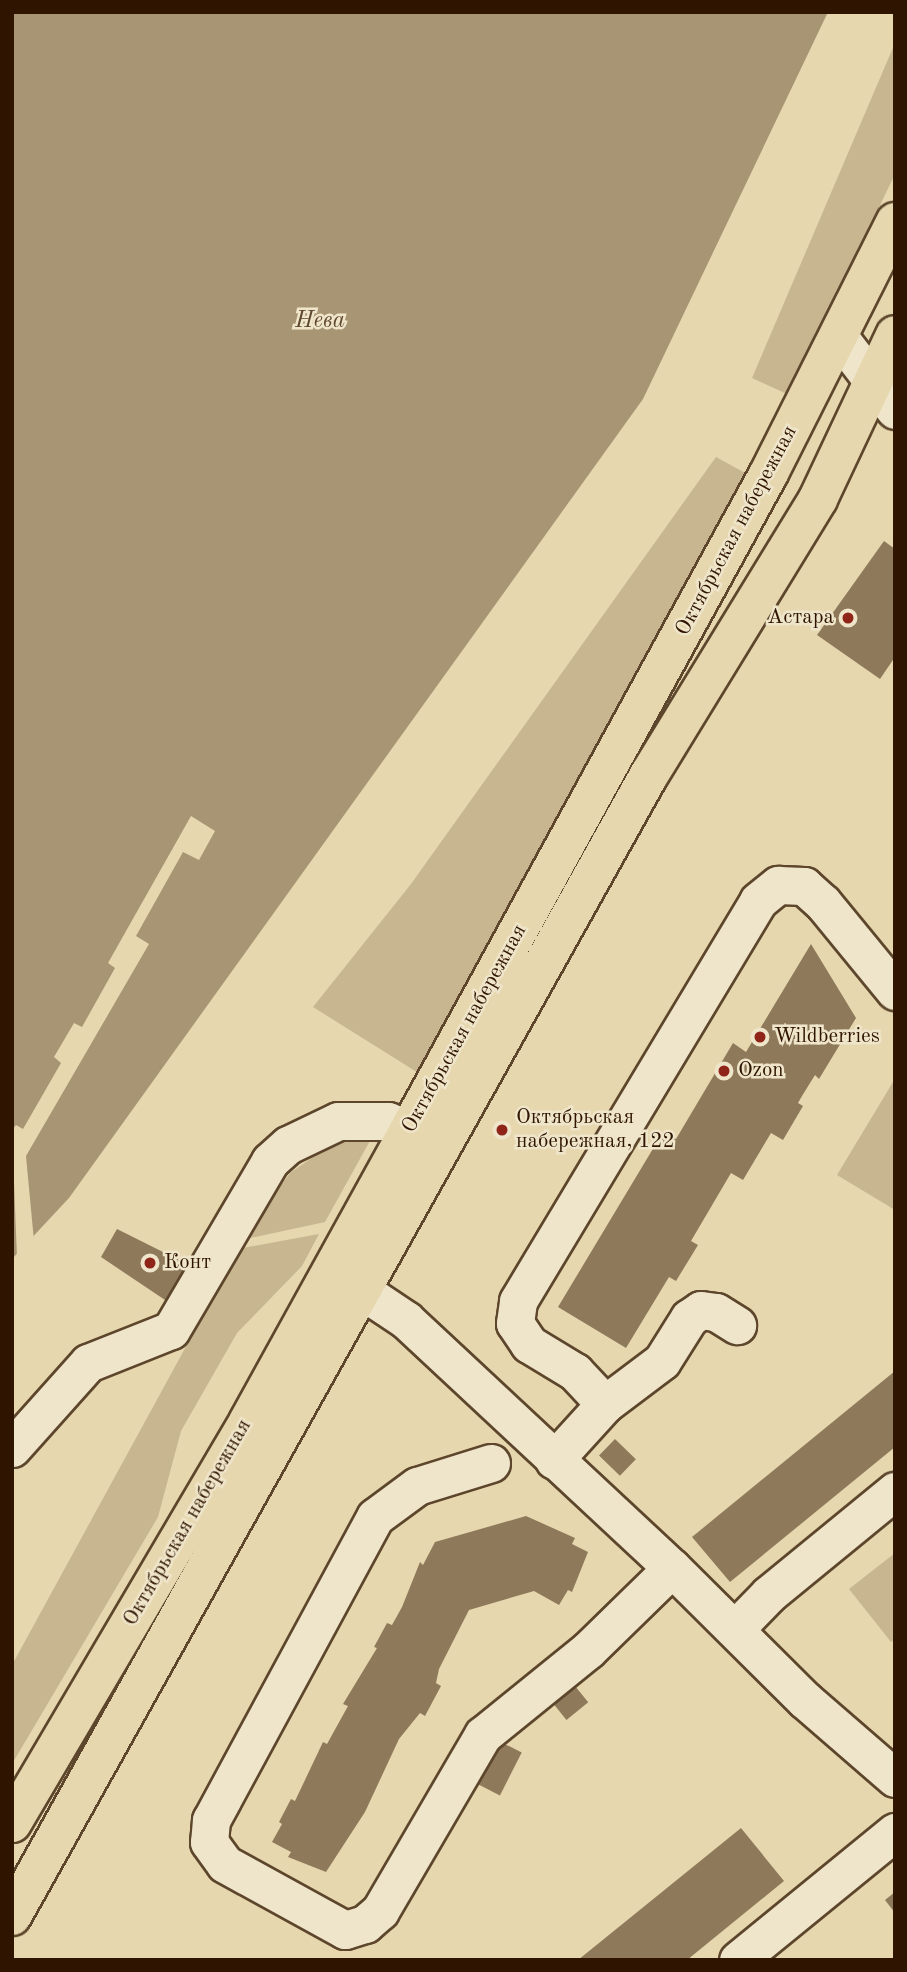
<!DOCTYPE html>
<meta charset="utf-8">
<style>
body{margin:0}
#map{position:relative;width:907px;height:1972px;overflow:hidden;background:#e6d7ae;font-family:"Old Standard TT",serif}
div>[style]{position:absolute}
.green>*{inset:0;background:#c7b690}
.water>*{inset:0;background:#a89573}
.pier>*{inset:0;background:#e6d7ae}
.building>*{inset:0;background:#8e7a5a;transform-origin:0 0}
.roads{filter:drop-shadow(2px 0 #5d462c) drop-shadow(-2px 0 #5d462c) drop-shadow(0 2px #5d462c) drop-shadow(0 -2px #5d462c)}
.minor>*{height:37px;margin:-18.5px;padding:0 18.5px;transform-origin:18.5px;border-radius:18.5px;background:#efe5ca}
.major>*{height:38px;margin:-19px;padding:0 19px;transform-origin:19px;border-radius:19px;background:#e6d7ae}
.dots>*{width:19px;height:19px;translate:-50% -50%;box-sizing:border-box;border:4px solid #efe5ca;border-radius:50%}
span{translate:-50% -50%;white-space:nowrap;text-align:center;line-height:1.15;-webkit-text-stroke:5px #efe5ca;paint-order:stroke}
.street-label{font-size:21px;color:#2f1500}
.poi-label{font-size:21px;color:#2f1500}
.right{translate:-100% -50%;text-align:right}
.left{translate:0 -50%;text-align:left}
.water-label{font-size:23px;color:#5f482e;font-style:italic}
.frame{position:absolute;inset:0;border:14px solid #2f1500;pointer-events:none}
</style>
<div id="map">
<div class="green">
<i style="clip-path:polygon(895px 43px,895px 174px,789px 395px,752px 378px)"></i>
<i style="clip-path:polygon(716px 457px,747px 474px,420px 1074px,313px 1007px,411px 884px)"></i>
<i style="clip-path:polygon(893px 1082px,895px 1083px,895px 1210px,837px 1175px)"></i>
<i style="clip-path:polygon(356px 1137px,371px 1139px,325px 1222px,241px 1240px,290px 1173px,335px 1142px)"></i>
<i style="clip-path:polygon(319px 1234px,302px 1266px,237px 1333px,181px 1431px,158px 1517px,12px 1764px,12px 1665px,218px 1288px,214px 1285px,237px 1249px)"></i>
<i style="clip-path:polygon(895px 1553px,895px 1639px,891px 1642px,849px 1589px)"></i>
</div>
<div class="water">
<i style="clip-path:polygon(12px 12px,828px 12px,643px 399px,69px 1198px,12px 1259px)"></i>
</div>
<div class="pier">
<i style="clip-path:polygon(191px 816px,215px 831px,199px 860px,183px 852px,136px 936px,149px 944px,26px 1156px,34px 1241px,17px 1258px,12px 1130px,16px 1125px,23px 1129px,61px 1063px,54px 1057px,74px 1023px,82px 1027px,115px 968px,108px 963px)"></i>
</div>
<div class="building">
<i style="clip-path:polygon(884px 541px,895px 549px,895px 657px,880px 679px,817px 635px)"></i>
<i style="clip-path:polygon(811px 944px,856px 1018px,819px 1079px,815px 1075px,802px 1096px,798px 1103px,803px 1106px,783px 1140px,771px 1133px,743px 1180px,731px 1173px,691px 1241px,698px 1245px,676px 1281px,669px 1277px,626px 1348px,558px 1307px,663px 1132px,676px 1139px,733px 1043px,746px 1052px)"></i>
<i style="clip-path:polygon(117px 1229px,189px 1265px,168px 1302px,101px 1257px)"></i>
<i style="clip-path:polygon(895px 1371px,895px 1447px,730px 1582px,692px 1537px)"></i>
<i style="left:615px;top:1439px;width:29px;height:23px;rotate:44deg"></i>
<i style="clip-path:polygon(526px 1516px,575px 1538px,572px 1544px,588px 1552px,572px 1592px,568px 1590px,559px 1605px,534px 1591px,469px 1610px,439px 1669px,436px 1683px,441px 1686px,425px 1716px,420px 1713px,399px 1739px,365px 1812px,326px 1872px,288px 1857px,291px 1852px,272px 1842px,282px 1824px,279px 1822px,291px 1799px,295px 1801px,323px 1742px,327px 1744px,348px 1706px,343px 1704px,377px 1648px,374px 1647px,387px 1623px,392px 1625px,402px 1607px,420px 1562px,423px 1565px,435px 1542px)"></i>
<i style="left:575px;top:1686px;width:21px;height:28px;rotate:51deg"></i>
<i style="left:495px;top:1739px;width:30px;height:48px;rotate:27deg"></i>
<i style="clip-path:polygon(741px 1828px,784px 1881px,687px 1960px,578px 1960px)"></i>
<i style="clip-path:polygon(895px 1892px,895px 1913px,885px 1900px)"></i>
</div>
<div class="roads">
<div class="minor">
<i style="left:839px;top:337px;width:92px;rotate:52.5deg"></i>
<i style="left:361px;top:1290px;width:54px;rotate:33.7deg"></i>
<i style="left:406px;top:1320px;width:364px;rotate:43deg"></i>
<i style="left:672px;top:1568px;width:187px;rotate:44.8deg"></i>
<i style="left:805px;top:1700px;width:119px;rotate:40.9deg"></i>
<i style="left:605px;top:1404px;width:44px;rotate:-133.2deg"></i>
<i style="left:575px;top:1372px;width:54px;rotate:-148.7deg"></i>
<i style="left:529px;top:1344px;width:25px;rotate:-124deg"></i>
<i style="left:515px;top:1323px;width:22px;rotate:-82deg"></i>
<i style="left:518px;top:1301px;width:466px;rotate:-59deg"></i>
<i style="left:758px;top:901px;width:26px;rotate:-39deg"></i>
<i style="left:778px;top:885px;width:26px;rotate:2deg"></i>
<i style="left:804px;top:886px;width:25px;rotate:42deg"></i>
<i style="left:823px;top:903px;width:114px;rotate:50.7deg"></i>
<i style="left:12px;top:1448px;width:114px;rotate:-48.2deg"></i>
<i style="left:88px;top:1363px;width:89px;rotate:-21.7deg"></i>
<i style="left:171px;top:1330px;width:196px;rotate:-59.6deg"></i>
<i style="left:270px;top:1161px;width:24px;rotate:-42deg"></i>
<i style="left:288px;top:1145px;width:55px;rotate:-25.6deg"></i>
<i style="left:338px;top:1121px;width:50px"></i>
<i style="left:388px;top:1121px;width:23px;rotate:23deg"></i>
<i style="left:554px;top:1460px;width:76px;rotate:-47.7deg"></i>
<i style="left:605px;top:1404px;width:71px;rotate:-37deg"></i>
<i style="left:662px;top:1361px;width:51px;rotate:-57.9deg"></i>
<i style="left:689px;top:1318px;width:14px;rotate:-34deg"></i>
<i style="left:701px;top:1310px;width:15px;rotate:8deg"></i>
<i style="left:716px;top:1312px;width:25px;rotate:32deg"></i>
<i style="left:491px;top:1463px;width:77px;rotate:162.7deg"></i>
<i style="left:417px;top:1486px;width:52px;rotate:143.6deg"></i>
<i style="left:375px;top:1517px;width:345px;rotate:118.4deg"></i>
<i style="left:211px;top:1820px;width:22px;rotate:95deg"></i>
<i style="left:209px;top:1842px;width:27px;rotate:54deg"></i>
<i style="left:225px;top:1864px;width:137px;rotate:28.8deg"></i>
<i style="left:345px;top:1930px;width:21px;rotate:-17deg"></i>
<i style="left:365px;top:1924px;width:20px;rotate:-41deg"></i>
<i style="left:380px;top:1911px;width:204px;rotate:-59.7deg"></i>
<i style="left:483px;top:1735px;width:135px;rotate:-39deg"></i>
<i style="left:588px;top:1650px;width:117px;rotate:-44.3deg"></i>
<i style="left:735px;top:1629px;width:49px;rotate:-45.8deg"></i>
<i style="left:769px;top:1594px;width:163px;rotate:-39.3deg"></i>
<i style="left:738px;top:1960px;width:203px;rotate:-39.2deg"></i>
</div>
<div class="major">
<i style="left:12px;top:1823px;width:468px;rotate:-59.5deg"></i>
<i style="left:249px;top:1420px;width:331px;rotate:-61.1deg"></i>
<i style="left:409px;top:1130px;width:749px;rotate:-61.28deg"></i>
<i style="left:769px;top:473px;width:281px;rotate:-63.3deg"></i>
<i style="left:12px;top:1916px;width:1307px;rotate:-60.83deg"></i>
<i style="left:649px;top:775px;width:324px;rotate:-58.5deg"></i>
<i style="left:818px;top:499px;width:181px;rotate:-64.8deg"></i>
</div>
</div>
<div class="dots">
<i style="left:848px;top:618px;background:#8f2418"></i>
<i style="left:760px;top:1037px;background:#8f2418"></i>
<i style="left:724px;top:1071px;background:#8f2418"></i>
<i style="left:502px;top:1130px;background:#8f2418"></i>
<i style="left:150px;top:1263px;background:#8f2418"></i>
</div>
<div class="street-label">
<span style="left:737px;top:531px;rotate:-62deg">Октябрьская набережная</span>
<span style="left:465px;top:1029px;rotate:-61deg">Октябрьская набережная</span>
<span style="left:188px;top:1523px;rotate:-60deg">Октябрьская набережная</span>
</div>
<div class="poi-label">
<span class="right" style="left:834px;top:618px">Астара</span>
<span class="left" style="left:774px;top:1037px">Wildberries</span>
<span class="left" style="left:738px;top:1071px">Ozon</span>
<span class="left" style="left:516px;top:1130px">Октябрьская<br>набережная, 122</span>
<span class="left" style="left:164px;top:1263px">Конт</span>
</div>
<div class="water-label">
<span style="left:320px;top:321px">Нева</span>
</div>
<div class="frame"></div>
</div>
